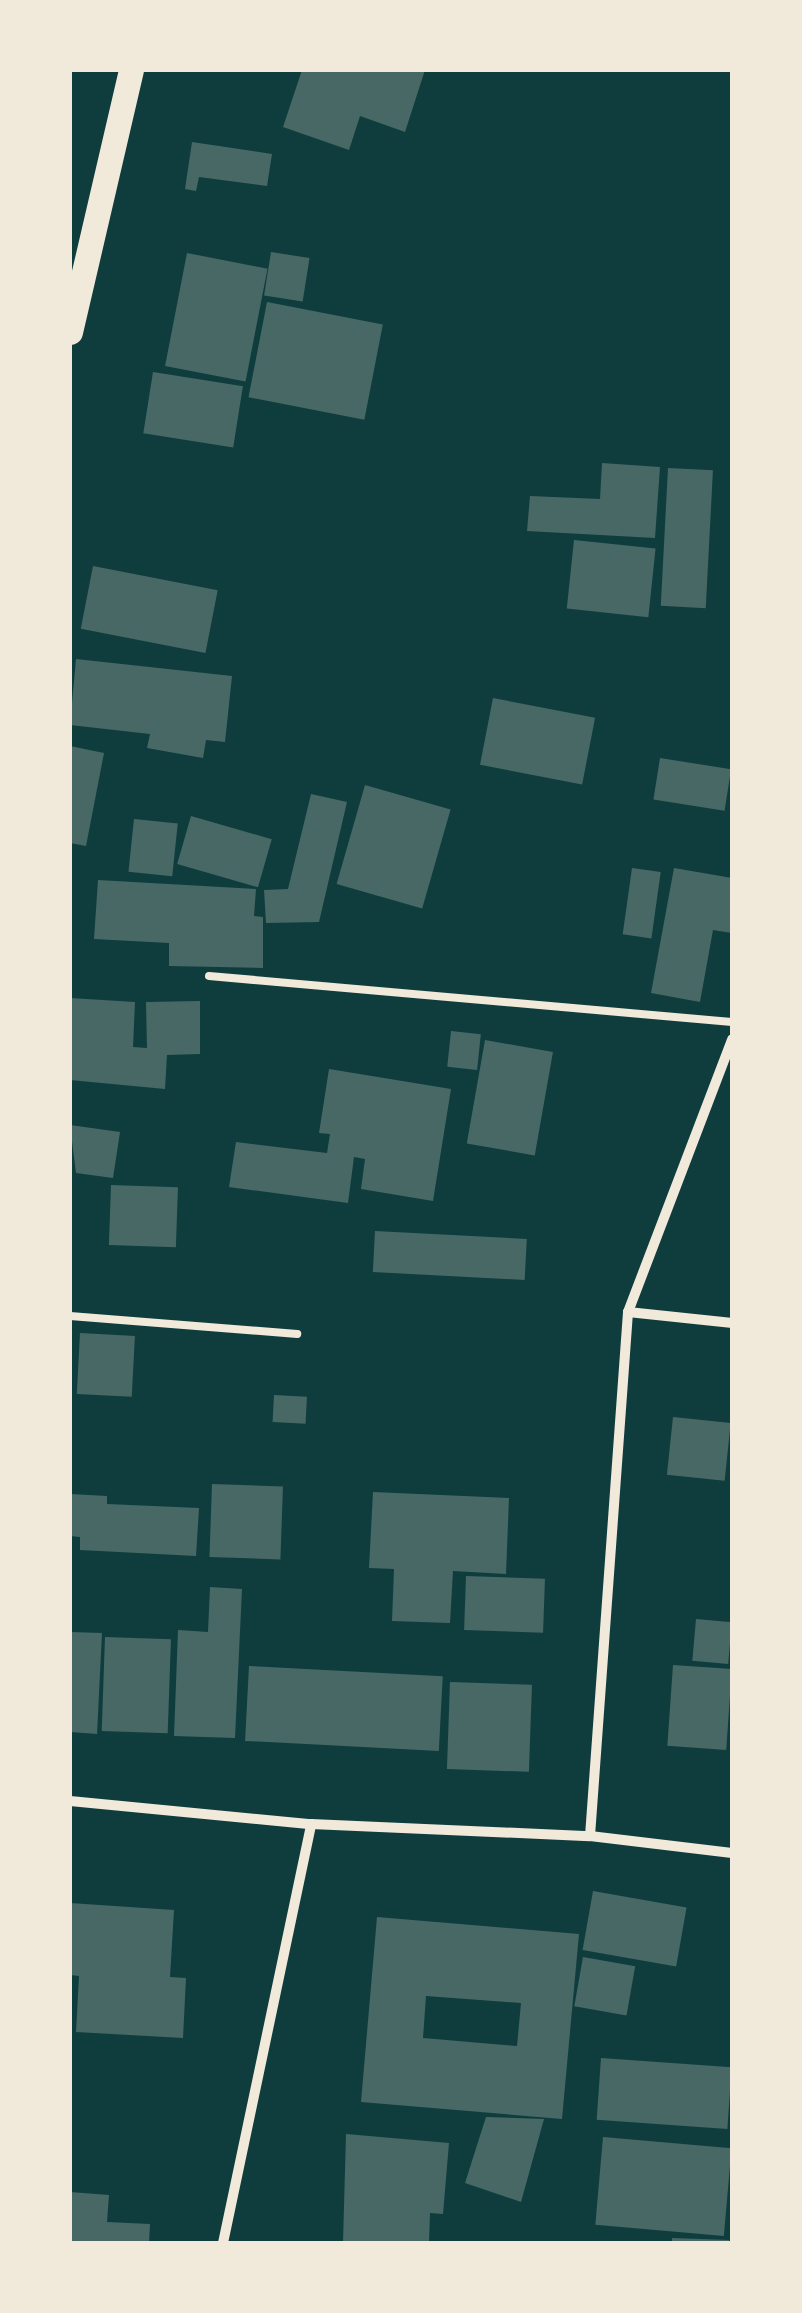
<!DOCTYPE html>
<style>
body{margin:0}
#map{position:relative;width:802px;height:2313px;overflow:hidden;background:#0f3d3e;font-family:"Zilla Slab",serif}
div>[style]{position:absolute}
.building>*{inset:0;background:#486865;transform-origin:0 0}
.service>*{height:8px;margin:-4px;padding:0 4px;transform-origin:4px;border-radius:4px;background:#f1e9da}
.minor>*{height:10px;margin:-5px;padding:0 5px;transform-origin:5px;border-radius:5px;background:#f1e9da}
.primary>*{height:25px;margin:-12.5px;padding:0 12.5px;transform-origin:12.5px;border-radius:12.5px;background:#f1e9da}
span{translate:-50% -50%;white-space:nowrap;text-align:center;line-height:1.15;-webkit-text-stroke:10px #f1e9da;paint-order:stroke}
.frame{position:absolute;inset:0;border:72px solid #f1e9da;pointer-events:none}
</style>
<div id="map">
<div class="building">
<i style="clip-path:polygon(302px 70px,425px 70px,405px 132px,360px 116px,349px 150px,283px 127px)"></i>
<i style="clip-path:polygon(192px 142px,272px 154px,267px 186px,199px 177px,196px 191px,185px 189px)"></i>
<i style="left:271px;top:252px;width:39px;height:44px;rotate:9deg"></i>
<i style="left:187px;top:253px;width:82px;height:115px;rotate:11deg"></i>
<i style="left:267px;top:302px;width:118px;height:97px;rotate:11deg"></i>
<i style="left:153px;top:372px;width:91px;height:62px;rotate:9deg"></i>
<i style="clip-path:polygon(602px 463px,660px 467px,655px 538px,527px 531px,530px 496px,600px 499px)"></i>
<i style="left:668px;top:468px;width:45px;height:138px;rotate:3deg"></i>
<i style="left:574px;top:540px;width:82px;height:69px;rotate:6deg"></i>
<i style="left:93px;top:566px;width:127px;height:64px;rotate:11deg"></i>
<i style="clip-path:polygon(76px 659px,232px 676px,225px 742px,206px 740px,203px 758px,147px 748px,150px 734px,70px 725px)"></i>
<i style="left:493px;top:698px;width:104px;height:68px;rotate:11deg"></i>
<i style="clip-path:polygon(70px 746px,104px 753px,86px 846px,70px 843px)"></i>
<i style="left:660px;top:758px;width:72px;height:42px;rotate:9deg"></i>
<i style="left:365px;top:785px;width:89px;height:103px;rotate:16deg"></i>
<i style="clip-path:polygon(311px 794px,347px 802px,319px 922px,266px 923px,264px 890px,288px 889px)"></i>
<i style="left:191px;top:816px;width:84px;height:50px;rotate:16deg"></i>
<i style="left:134px;top:819px;width:44px;height:53px;rotate:6deg"></i>
<i style="left:632px;top:868px;width:29px;height:67px;rotate:8deg"></i>
<i style="clip-path:polygon(674px 868px,732px 878px,732px 933px,713px 930px,700px 1002px,651px 993px)"></i>
<i style="clip-path:polygon(98px 880px,256px 889px,254px 916px,263px 917px,263px 968px,169px 966px,169px 943px,94px 939px)"></i>
<i style="clip-path:polygon(70px 998px,135px 1002px,133px 1047px,147px 1048px,146px 1002px,200px 1001px,200px 1054px,167px 1055px,165px 1089px,70px 1080px)"></i>
<i style="left:451px;top:1031px;width:30px;height:36px;rotate:6deg"></i>
<i style="left:485px;top:1040px;width:69px;height:105px;rotate:10deg"></i>
<i style="clip-path:polygon(329px 1069px,451px 1089px,433px 1201px,361px 1189px,365px 1159px,354px 1157px,348px 1203px,229px 1187px,236px 1142px,327px 1153px,330px 1134px,319px 1133px)"></i>
<i style="clip-path:polygon(70px 1125px,120px 1132px,113px 1178px,76px 1173px)"></i>
<i style="left:111px;top:1185px;width:67px;height:60px;rotate:2deg"></i>
<i style="left:375px;top:1231px;width:152px;height:41px;rotate:3deg"></i>
<i style="left:80px;top:1333px;width:55px;height:61px;rotate:3deg"></i>
<i style="left:274px;top:1395px;width:33px;height:27px;rotate:3deg"></i>
<i style="left:673px;top:1417px;width:58px;height:58px;rotate:6deg"></i>
<i style="left:212px;top:1484px;width:71px;height:73px;rotate:2deg"></i>
<i style="clip-path:polygon(373px 1492px,509px 1498px,506px 1574px,453px 1571px,450px 1623px,392px 1621px,394px 1569px,369px 1568px)"></i>
<i style="clip-path:polygon(70px 1494px,107px 1496px,107px 1504px,199px 1508px,196px 1556px,80px 1550px,80px 1537px,70px 1536px)"></i>
<i style="left:466px;top:1576px;width:79px;height:54px;rotate:2deg"></i>
<i style="clip-path:polygon(210px 1587px,242px 1589px,235px 1738px,174px 1736px,178px 1630px,208px 1632px)"></i>
<i style="left:696px;top:1619px;width:36px;height:42px;rotate:5deg"></i>
<i style="clip-path:polygon(70px 1632px,102px 1633px,97px 1734px,70px 1732px)"></i>
<i style="left:105px;top:1637px;width:66px;height:94px;rotate:2deg"></i>
<i style="left:673px;top:1665px;width:59px;height:81px;rotate:4deg"></i>
<i style="left:249px;top:1666px;width:194px;height:75px;rotate:3deg"></i>
<i style="left:450px;top:1682px;width:82px;height:87px;rotate:2deg"></i>
<i style="left:593px;top:1891px;width:95px;height:60px;rotate:10deg"></i>
<i style="clip-path:polygon(70px 1903px,174px 1910px,170px 1977px,186px 1978px,183px 2038px,76px 2032px,79px 1976px,70px 1975px)"></i>
<i style="clip-path:polygon(evenodd,377px 1917px,579px 1934px,562px 2119px,361px 2102px,377px 1917px,426px 1996px,521px 2003px,517px 2046px,423px 2038px,426px 1996px)"></i>
<i style="left:583px;top:1957px;width:53px;height:50px;rotate:10deg"></i>
<i style="left:601px;top:2058px;width:131px;height:62px;rotate:4deg"></i>
<i style="clip-path:polygon(486px 2117px,544px 2119px,521px 2202px,465px 2183px)"></i>
<i style="clip-path:polygon(346px 2134px,449px 2143px,443px 2214px,430px 2213px,429px 2243px,343px 2243px)"></i>
<i style="left:603px;top:2137px;width:129px;height:88px;rotate:5deg"></i>
<i style="clip-path:polygon(70px 2192px,109px 2195px,107px 2222px,150px 2224px,149px 2243px,70px 2243px)"></i>
<i style="clip-path:polygon(672px 2238px,729px 2240px,729px 2243px,672px 2243px)"></i>
</div>
<div class="service">
<i style="left:209px;top:976px;width:525px;rotate:5.03deg"></i>
<i style="left:70px;top:1316px;width:228px;rotate:4.5deg"></i>
</div>
<div class="minor">
<i style="left:628px;top:1312px;width:105px;rotate:6deg"></i>
<i style="left:70px;top:1801px;width:242px;rotate:5.5deg"></i>
<i style="left:311px;top:1824px;width:279px;rotate:2.5deg"></i>
<i style="left:590px;top:1836px;width:143px;rotate:6.8deg"></i>
<i style="left:590px;top:1836px;width:525px;rotate:-85.85deg"></i>
<i style="left:628px;top:1312px;width:292px;rotate:-69.1deg"></i>
<i style="left:223px;top:2243px;width:428px;rotate:-78.1deg"></i>
</div>
<div class="primary">
<i style="left:70px;top:332px;width:269px;rotate:-76.9deg"></i>
</div>
<div class="frame"></div>
</div>
